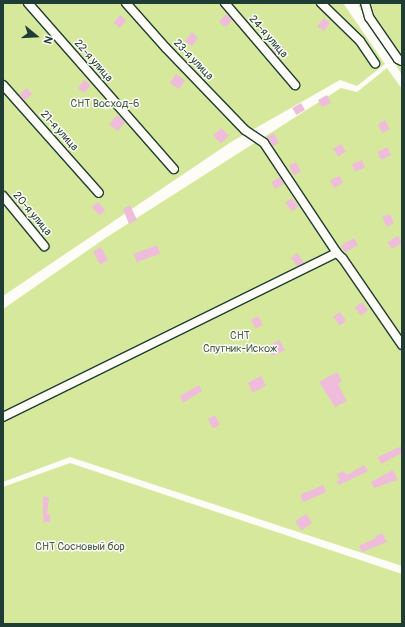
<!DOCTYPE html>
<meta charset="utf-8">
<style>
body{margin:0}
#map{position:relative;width:405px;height:627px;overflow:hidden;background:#fdfcf7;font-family:Pangolin,sans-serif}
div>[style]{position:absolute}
.green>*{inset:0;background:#d6e89c}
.building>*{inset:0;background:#efbcdb;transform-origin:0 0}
.roads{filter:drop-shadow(1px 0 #1f3d34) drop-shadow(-1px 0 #1f3d34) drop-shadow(0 1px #1f3d34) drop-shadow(0 -1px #1f3d34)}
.minor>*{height:8px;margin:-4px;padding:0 4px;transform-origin:4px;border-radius:4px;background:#fdfcf7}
span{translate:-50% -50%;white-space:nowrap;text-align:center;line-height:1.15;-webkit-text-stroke:3px #fdfcf7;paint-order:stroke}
.street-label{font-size:11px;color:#1f3d34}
.park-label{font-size:11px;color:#445f49}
.frame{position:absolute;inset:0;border:4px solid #1f3d34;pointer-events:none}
.north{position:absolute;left:16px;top:16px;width:40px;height:40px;-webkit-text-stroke:3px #fdfcf7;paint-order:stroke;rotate:108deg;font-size:11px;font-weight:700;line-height:16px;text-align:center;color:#1f3d34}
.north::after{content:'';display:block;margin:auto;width:14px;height:18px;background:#1f3d34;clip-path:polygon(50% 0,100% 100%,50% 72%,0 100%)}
</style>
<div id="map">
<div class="green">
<i style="clip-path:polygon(3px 3px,343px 3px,385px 64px,357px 86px,340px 80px,231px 142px,3px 296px)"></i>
<i style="clip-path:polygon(361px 3px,402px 3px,402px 75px,358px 5px)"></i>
<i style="clip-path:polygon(387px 68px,402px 89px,402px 566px,70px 457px,3px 482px,3px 309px,107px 237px,341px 88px,357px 92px)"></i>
<i style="clip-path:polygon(70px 463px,402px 574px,402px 624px,3px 624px,3px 487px)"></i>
</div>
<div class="building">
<i style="clip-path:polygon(226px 14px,232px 20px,226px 27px,219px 22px)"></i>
<i style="left:120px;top:15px;width:8px;height:10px;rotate:40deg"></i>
<i style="clip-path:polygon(324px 18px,330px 23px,324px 31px,317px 26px)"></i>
<i style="clip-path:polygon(192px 32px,198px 38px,192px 46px,185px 41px)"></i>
<i style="clip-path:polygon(277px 42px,284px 47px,277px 56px,272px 49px)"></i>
<i style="left:176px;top:74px;width:11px;height:11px;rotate:34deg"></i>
<i style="clip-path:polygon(84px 80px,91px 85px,84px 93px,78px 88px)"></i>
<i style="left:27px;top:88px;width:8px;height:10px;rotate:50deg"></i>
<i style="clip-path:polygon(327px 95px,331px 103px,322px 107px,318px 100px)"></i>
<i style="left:301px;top:103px;width:8px;height:10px;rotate:60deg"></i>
<i style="left:117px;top:115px;width:11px;height:12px;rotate:41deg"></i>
<i style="clip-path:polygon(385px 120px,390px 129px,382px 133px,378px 124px)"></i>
<i style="left:221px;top:128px;width:11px;height:11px;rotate:45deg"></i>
<i style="clip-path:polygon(274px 133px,279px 143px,273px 146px,267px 137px)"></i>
<i style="left:341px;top:144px;width:9px;height:9px;rotate:58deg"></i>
<i style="left:387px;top:147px;width:9px;height:11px;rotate:63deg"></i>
<i style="left:362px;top:160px;width:8px;height:11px;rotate:67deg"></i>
<i style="left:296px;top:162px;width:11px;height:8px;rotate:63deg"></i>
<i style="clip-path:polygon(340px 176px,343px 183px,334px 188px,330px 180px)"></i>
<i style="left:280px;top:177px;width:8px;height:10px;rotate:60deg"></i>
<i style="left:292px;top:198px;width:11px;height:8px;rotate:56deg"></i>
<i style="left:98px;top:202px;width:11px;height:8px;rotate:49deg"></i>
<i style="clip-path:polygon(130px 205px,137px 220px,129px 224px,123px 209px)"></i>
<i style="clip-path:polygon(390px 214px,394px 223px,387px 227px,382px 217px)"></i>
<i style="left:398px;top:236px;width:8px;height:12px;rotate:60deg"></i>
<i style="left:354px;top:238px;width:8px;height:15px;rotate:60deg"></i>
<i style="left:157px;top:245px;width:9px;height:25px;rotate:69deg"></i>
<i style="left:101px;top:247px;width:15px;height:9px;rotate:62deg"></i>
<i style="clip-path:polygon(298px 253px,304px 263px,297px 266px,291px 258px)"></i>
<i style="left:362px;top:302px;width:10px;height:9px;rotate:53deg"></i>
<i style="left:340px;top:312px;width:11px;height:8px;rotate:56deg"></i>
<i style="left:258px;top:316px;width:10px;height:8px;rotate:61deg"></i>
<i style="clip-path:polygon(279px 340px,285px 350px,272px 356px,267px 347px)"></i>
<i style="clip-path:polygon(337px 372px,342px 381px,338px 384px,347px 401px,335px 407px,319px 382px)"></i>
<i style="left:261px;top:376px;width:11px;height:15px;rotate:63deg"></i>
<i style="clip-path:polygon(199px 385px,202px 391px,183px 403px,180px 396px)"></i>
<i style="left:215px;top:415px;width:11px;height:8px;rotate:63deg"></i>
<i style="clip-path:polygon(402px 446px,402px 453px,381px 464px,378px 457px)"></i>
<i style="clip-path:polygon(364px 465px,368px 471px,339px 485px,336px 482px,340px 480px,337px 474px,344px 471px,347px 475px)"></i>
<i style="clip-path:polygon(393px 470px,398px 480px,374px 488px,371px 482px)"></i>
<i style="left:323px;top:485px;width:8px;height:25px;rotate:67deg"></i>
<i style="clip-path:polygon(43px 496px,49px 498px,47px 514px,50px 514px,50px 522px,43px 522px)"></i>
<i style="left:306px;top:514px;width:11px;height:13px;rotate:56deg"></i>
<i style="clip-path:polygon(382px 533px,387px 542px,362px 552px,359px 546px,376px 538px,375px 537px)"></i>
</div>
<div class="roads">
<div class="minor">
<i style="left:28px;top:3px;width:221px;rotate:48.7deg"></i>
<i style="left:126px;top:3px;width:60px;rotate:48.4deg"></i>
<i style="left:166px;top:48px;width:114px;rotate:46.1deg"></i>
<i style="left:245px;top:130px;width:23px;rotate:34deg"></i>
<i style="left:264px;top:143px;width:132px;rotate:56.4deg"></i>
<i style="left:337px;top:253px;width:8px;rotate:45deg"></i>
<i style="left:343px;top:259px;width:104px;rotate:55.5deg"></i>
<i style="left:225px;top:3px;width:108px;rotate:49.5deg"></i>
<i style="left:321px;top:3px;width:54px;rotate:44.3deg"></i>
<i style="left:360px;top:41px;width:27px;rotate:56deg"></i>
<i style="left:365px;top:3px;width:15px;rotate:74deg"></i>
<i style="left:369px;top:17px;width:51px;rotate:55.4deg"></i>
<i style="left:398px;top:59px;width:4px;rotate:27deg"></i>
<i style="left:3px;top:85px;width:144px;rotate:48.4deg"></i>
<i style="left:3px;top:196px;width:65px;rotate:50.6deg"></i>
<i style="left:3px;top:417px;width:372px;rotate:-26.2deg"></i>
</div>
</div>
<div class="street-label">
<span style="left:268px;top:37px;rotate:49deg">24-я улица</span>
<span style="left:193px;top:60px;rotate:46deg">23-я улица</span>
<span style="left:93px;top:61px;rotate:49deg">22-я улица</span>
<span style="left:59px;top:131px;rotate:48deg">21-я улица</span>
<span style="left:32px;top:214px;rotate:50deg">20-я улица</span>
</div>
<div class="park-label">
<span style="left:105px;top:104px">СНТ Восход-6</span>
<span style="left:240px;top:343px">СНТ<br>Спутник-Искож</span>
<span style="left:80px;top:547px">СНТ Сосновый бор</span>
</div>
<div class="frame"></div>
<div class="north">N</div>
</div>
